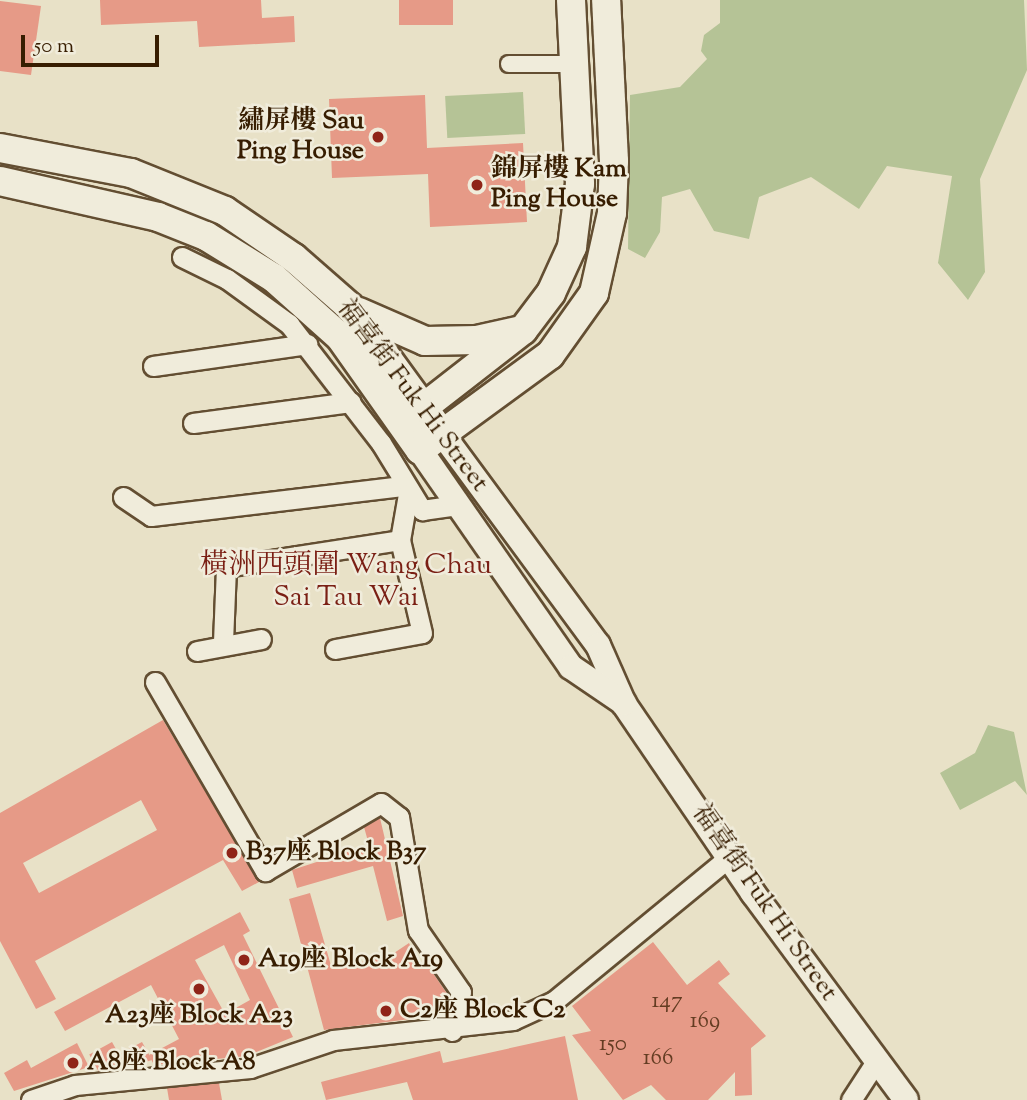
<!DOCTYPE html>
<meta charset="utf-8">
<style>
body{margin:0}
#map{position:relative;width:1027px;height:1100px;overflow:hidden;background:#e8e1c7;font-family:"Sorts Mill Goudy","Noto Serif TC",serif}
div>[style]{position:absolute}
.green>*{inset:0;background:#b5c396;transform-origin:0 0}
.building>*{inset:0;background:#e69a87;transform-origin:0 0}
.roads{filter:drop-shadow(2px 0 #634e32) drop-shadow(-2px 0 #634e32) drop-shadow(0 2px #634e32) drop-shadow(0 -2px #634e32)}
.pedestrian>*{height:16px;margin:-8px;padding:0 8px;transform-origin:8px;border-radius:8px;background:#f0ecdb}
.minor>*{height:19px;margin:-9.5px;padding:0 9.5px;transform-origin:9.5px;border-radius:9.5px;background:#f0ecdb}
.tertiary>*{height:24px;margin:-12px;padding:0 12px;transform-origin:12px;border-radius:12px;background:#f0ecdb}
.secondary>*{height:28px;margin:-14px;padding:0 14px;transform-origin:14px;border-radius:14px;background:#f0ecdb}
.dots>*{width:19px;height:19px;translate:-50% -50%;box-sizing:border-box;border:4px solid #f0ecdb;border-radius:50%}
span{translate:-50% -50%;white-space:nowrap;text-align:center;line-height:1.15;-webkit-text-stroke:5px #f0ecdb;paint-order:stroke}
.number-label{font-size:23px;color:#633c22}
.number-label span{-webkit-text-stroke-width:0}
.poi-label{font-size:26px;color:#371d01;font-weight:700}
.right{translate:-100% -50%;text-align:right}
.left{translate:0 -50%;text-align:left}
.street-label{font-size:26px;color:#371d01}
.neighbourhood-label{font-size:28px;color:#7a1f14}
.scale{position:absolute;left:21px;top:35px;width:138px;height:32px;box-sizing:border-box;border:4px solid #371d01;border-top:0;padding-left:9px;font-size:21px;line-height:24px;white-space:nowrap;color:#371d01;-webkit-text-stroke:5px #f0ecdb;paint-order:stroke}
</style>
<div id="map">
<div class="green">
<i style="clip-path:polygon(720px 0,1024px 0,1027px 70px,980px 179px,985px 272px,968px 300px,938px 263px,952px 176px,887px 166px,859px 209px,811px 177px,759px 197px,749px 239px,714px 231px,690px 189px,662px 197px,660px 232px,645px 258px,628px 249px,630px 95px,680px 87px,707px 59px,701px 51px,704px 35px,720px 23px)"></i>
<i style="left:523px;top:92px;width:42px;height:78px;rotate:87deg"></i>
<i style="clip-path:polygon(988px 725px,1014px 732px,1027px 795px,1015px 781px,960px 810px,940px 773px,975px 753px)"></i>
</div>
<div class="building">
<i style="clip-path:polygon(100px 0,261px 0,262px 18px,294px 16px,295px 42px,199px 47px,197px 21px,101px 25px)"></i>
<i style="left:399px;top:0;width:54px;height:25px"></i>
<i style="clip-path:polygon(0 1px,41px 6px,31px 75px,0 71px)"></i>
<i style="clip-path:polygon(425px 95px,427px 148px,523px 143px,527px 222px,430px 227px,428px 174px,332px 178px,329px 99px)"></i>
<i style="clip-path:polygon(evenodd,163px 720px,259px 882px,242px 891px,223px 860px,35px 961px,56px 999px,36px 1009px,0 941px,0 813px,163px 720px,141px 800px,157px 830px,39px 893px,23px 863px,141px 800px)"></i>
<i style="clip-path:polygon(380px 818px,403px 916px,387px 921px,373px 866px,297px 888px,292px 870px,369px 845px,364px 827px)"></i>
<i style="clip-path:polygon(310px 893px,332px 969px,391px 955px,409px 943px,420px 966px,426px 963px,448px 995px,445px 1006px,418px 1018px,324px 1030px,289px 899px)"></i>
<i style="clip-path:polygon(evenodd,240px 912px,250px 931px,243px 935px,293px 1037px,247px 1056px,154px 1065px,149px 1055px,179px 1039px,151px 985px,65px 1031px,54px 1012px,240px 912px,224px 945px,250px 1000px,225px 1014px,195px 960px,224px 945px)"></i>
<i style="clip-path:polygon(653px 942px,687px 985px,719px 960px,730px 974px,718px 983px,766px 1036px,751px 1048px,752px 1095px,735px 1096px,735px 1072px,708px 1100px,666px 1100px,651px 1085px,623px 1100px,572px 1035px,591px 1031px,572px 1006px)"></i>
<i style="clip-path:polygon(565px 1036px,578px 1100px,413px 1100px,407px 1082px,326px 1100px,321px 1082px,440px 1051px,443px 1063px)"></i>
<i style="left:112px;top:1042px;width:21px;height:26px;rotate:61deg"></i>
<i style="clip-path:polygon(142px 1042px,152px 1060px,126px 1068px,119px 1054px)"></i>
<i style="clip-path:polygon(77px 1043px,89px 1067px,14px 1091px,4px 1073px,27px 1060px,31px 1068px)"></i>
<i style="clip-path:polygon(219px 1083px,222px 1100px,169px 1100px,167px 1088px)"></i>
</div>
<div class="roads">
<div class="pedestrian">
<i style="left:509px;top:64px;width:65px"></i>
</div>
<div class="minor">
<i style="left:182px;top:257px;width:50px;rotate:26.1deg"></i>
<i style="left:227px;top:279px;width:77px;rotate:36deg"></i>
<i style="left:289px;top:324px;width:150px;rotate:52.3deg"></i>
<i style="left:381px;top:443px;width:79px;rotate:58.5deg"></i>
<i style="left:422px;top:510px;width:34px;rotate:-8deg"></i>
<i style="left:153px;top:366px;width:156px;rotate:-8.1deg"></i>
<i style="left:193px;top:423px;width:159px;rotate:-7.6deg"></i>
<i style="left:123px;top:497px;width:34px;rotate:34deg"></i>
<i style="left:151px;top:516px;width:253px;rotate:-6.8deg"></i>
<i style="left:223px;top:642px;width:75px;rotate:-87.7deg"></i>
<i style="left:226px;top:567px;width:176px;rotate:-8.8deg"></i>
<i style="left:335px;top:649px;width:88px;rotate:-10.4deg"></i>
<i style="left:422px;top:633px;width:96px;rotate:-103.3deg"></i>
<i style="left:400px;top:540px;width:47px;rotate:-80.1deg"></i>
<i style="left:197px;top:651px;width:65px;rotate:-10.6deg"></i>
<i style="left:155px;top:682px;width:219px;rotate:59.8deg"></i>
<i style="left:265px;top:871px;width:134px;rotate:-30.4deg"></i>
<i style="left:381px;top:803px;width:23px;rotate:38deg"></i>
<i style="left:399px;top:817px;width:115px;rotate:80.5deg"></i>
<i style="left:418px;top:930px;width:75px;rotate:55.3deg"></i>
<i style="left:461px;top:992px;width:40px;rotate:103deg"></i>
<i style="left:31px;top:1100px;width:46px;rotate:-18.8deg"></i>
<i style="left:75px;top:1085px;width:176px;rotate:-5.5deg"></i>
<i style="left:250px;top:1068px;width:88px;rotate:-18.6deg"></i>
<i style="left:333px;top:1040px;width:181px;rotate:-6.3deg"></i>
<i style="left:513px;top:1020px;width:45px;rotate:-24.9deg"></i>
<i style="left:554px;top:1001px;width:227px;rotate:-39.4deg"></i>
<i style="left:851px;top:1100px;width:48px;rotate:-57deg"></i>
</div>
<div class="tertiary">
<i style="left:443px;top:435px;width:261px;rotate:53.6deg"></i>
<i style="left:598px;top:645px;width:64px;rotate:66.2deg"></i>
<i style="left:624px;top:704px;width:229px;rotate:55.7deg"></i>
<i style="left:753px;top:893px;width:257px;rotate:53.5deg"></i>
<i style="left:420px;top:450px;width:264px;rotate:55.2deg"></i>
<i style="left:571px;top:667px;width:64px;rotate:34.2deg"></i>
</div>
<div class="secondary">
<i style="left:0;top:148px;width:133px;rotate:10.8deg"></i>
<i style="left:131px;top:173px;width:101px;rotate:22deg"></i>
<i style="left:225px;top:211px;width:83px;rotate:34.3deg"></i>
<i style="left:294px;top:258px;width:74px;rotate:41.2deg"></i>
<i style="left:350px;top:307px;width:158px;rotate:54deg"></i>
<i style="left:0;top:181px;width:162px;rotate:12.8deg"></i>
<i style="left:158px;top:217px;width:52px;rotate:21.6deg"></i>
<i style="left:206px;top:236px;width:80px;rotate:31.7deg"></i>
<i style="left:274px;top:278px;width:89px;rotate:41.8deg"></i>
<i style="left:340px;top:337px;width:138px;rotate:54.7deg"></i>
<i style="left:420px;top:450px;width:161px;rotate:-36.2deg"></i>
<i style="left:550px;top:355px;width:76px;rotate:-54.6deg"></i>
<i style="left:594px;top:293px;width:82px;rotate:-77.3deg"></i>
<i style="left:612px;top:213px;width:52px;rotate:-87.8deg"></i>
<i style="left:614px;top:161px;width:161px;rotate:-92.8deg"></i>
<i style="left:359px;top:312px;width:72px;rotate:23.7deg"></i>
<i style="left:425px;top:341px;width:52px;rotate:-1.1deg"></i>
<i style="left:477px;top:340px;width:45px;rotate:-12.8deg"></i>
<i style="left:410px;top:418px;width:143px;rotate:-37.9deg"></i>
<i style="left:523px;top:330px;width:46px;rotate:-52.9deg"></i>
<i style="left:551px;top:293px;width:51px;rotate:-65.5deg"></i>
<i style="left:572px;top:247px;width:64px;rotate:-82.8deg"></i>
<i style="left:580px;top:184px;width:184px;rotate:-92.8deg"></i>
</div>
</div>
<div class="dots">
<i style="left:378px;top:137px;background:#8f2418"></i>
<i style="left:477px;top:185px;background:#8f2418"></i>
<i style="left:232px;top:853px;background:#8f2418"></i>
<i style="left:244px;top:960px;background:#8f2418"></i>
<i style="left:199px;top:989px;background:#8f2418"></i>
<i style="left:386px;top:1011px;background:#8f2418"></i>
<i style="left:73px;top:1063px;background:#8f2418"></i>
</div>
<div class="number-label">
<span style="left:667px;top:1002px">147</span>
<span style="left:705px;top:1022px">169</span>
<span style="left:613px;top:1045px">150</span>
<span style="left:658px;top:1059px">166</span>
</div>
<div class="poi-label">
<span class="right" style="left:364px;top:137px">繡屏樓 Sau<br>Ping House</span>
<span class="left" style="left:491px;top:185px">錦屏樓 Kam<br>Ping House</span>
<span class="left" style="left:246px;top:853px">B37座 Block B37</span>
<span class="left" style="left:258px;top:960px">A19座 Block A19</span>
<span class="left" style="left:400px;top:1011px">C2座 Block C2</span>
<span style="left:199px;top:1016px">A23座 Block A23</span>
<span class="left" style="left:87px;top:1063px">A8座 Block A8</span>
</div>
<div class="street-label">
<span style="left:412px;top:396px;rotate:53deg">福喜街 Fuk Hi Street</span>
<span style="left:764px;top:903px;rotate:55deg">福喜街 Fuk Hi Street</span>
</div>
<div class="neighbourhood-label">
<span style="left:346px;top:582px">橫洲西頭圍 Wang Chau<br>Sai Tau Wai</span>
</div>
<div class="scale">50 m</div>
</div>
